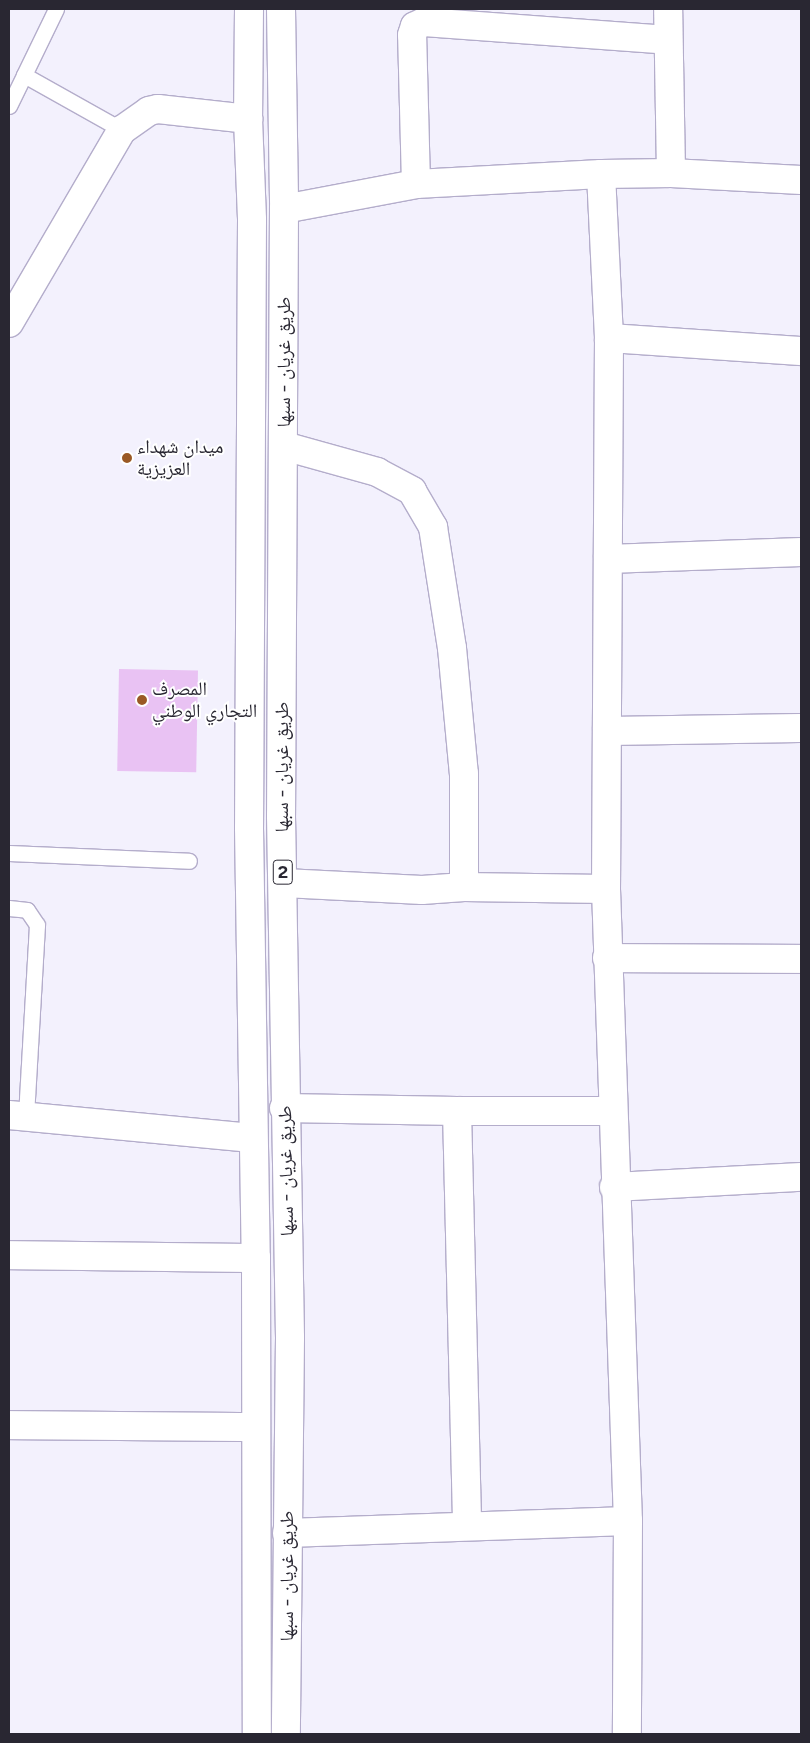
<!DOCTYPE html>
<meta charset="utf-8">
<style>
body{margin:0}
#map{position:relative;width:810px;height:1743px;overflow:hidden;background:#f3f1fd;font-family:Figtree,"Noto Naskh Arabic",sans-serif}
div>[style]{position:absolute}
.building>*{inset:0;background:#e9c2f3;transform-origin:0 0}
.roads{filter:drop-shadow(1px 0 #b4adcb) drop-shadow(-1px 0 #b4adcb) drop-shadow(0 1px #b4adcb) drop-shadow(0 -1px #b4adcb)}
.lane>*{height:15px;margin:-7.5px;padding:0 7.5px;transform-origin:7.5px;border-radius:7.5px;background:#fff}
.street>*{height:28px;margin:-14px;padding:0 14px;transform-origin:14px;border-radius:14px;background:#fff}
.highway>*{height:28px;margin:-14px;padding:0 14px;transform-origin:14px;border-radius:14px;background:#fff}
.dots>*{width:14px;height:14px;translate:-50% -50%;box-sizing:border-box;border:2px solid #fff;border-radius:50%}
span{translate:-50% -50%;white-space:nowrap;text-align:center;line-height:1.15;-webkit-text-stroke:4px #fff;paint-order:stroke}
.shield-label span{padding:1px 4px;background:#fff;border:1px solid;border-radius:4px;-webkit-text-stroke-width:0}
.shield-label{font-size:18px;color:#292732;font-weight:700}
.street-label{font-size:19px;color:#292732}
.poi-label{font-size:19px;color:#292732}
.left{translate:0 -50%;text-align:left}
.frame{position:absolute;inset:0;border:10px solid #292732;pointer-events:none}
</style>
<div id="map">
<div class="building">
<i style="left:119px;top:669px;width:79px;height:102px;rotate:1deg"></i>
</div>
<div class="roads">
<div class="lane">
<i style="left:56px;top:9px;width:73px;rotate:115.9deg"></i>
<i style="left:24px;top:75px;width:112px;rotate:29.3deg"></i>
<i style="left:9px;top:106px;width:34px;rotate:-64deg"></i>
<i style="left:9px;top:853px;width:180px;rotate:2.5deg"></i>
<i style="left:9px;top:908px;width:18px;rotate:6deg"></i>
<i style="left:27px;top:910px;width:18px;rotate:56deg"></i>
<i style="left:37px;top:925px;width:192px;rotate:93.3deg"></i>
</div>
<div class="street">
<i style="left:671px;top:173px;width:130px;rotate:3.1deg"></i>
<i style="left:601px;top:174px;width:70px;rotate:-0.8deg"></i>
<i style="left:671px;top:173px;width:164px;rotate:-91deg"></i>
<i style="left:416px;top:184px;width:149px;rotate:-91.5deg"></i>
<i style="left:412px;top:35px;width:9px;rotate:-72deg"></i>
<i style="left:415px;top:26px;width:10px;rotate:-24deg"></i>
<i style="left:424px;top:22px;width:244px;rotate:4.2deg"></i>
<i style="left:284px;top:209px;width:134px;rotate:-10.7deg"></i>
<i style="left:416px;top:184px;width:185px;rotate:-3.1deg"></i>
<i style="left:601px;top:174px;width:164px;rotate:87.2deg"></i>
<i style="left:609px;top:338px;width:551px;rotate:90.31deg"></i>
<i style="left:606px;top:889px;width:632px;rotate:88.01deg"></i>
<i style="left:628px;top:1521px;width:213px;rotate:90.3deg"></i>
<i style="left:9px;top:323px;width:224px;rotate:-59.7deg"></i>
<i style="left:122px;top:130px;width:33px;rotate:-35deg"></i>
<i style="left:149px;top:111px;width:9px;rotate:-13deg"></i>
<i style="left:158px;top:109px;width:91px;rotate:6.3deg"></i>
<i style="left:609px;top:338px;width:192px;rotate:3.9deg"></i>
<i style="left:284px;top:446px;width:97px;rotate:15.6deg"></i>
<i style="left:377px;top:472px;width:40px;rotate:28deg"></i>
<i style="left:412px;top:491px;width:42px;rotate:59.7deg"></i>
<i style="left:433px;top:527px;width:122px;rotate:81.1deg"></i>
<i style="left:452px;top:648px;width:127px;rotate:84.6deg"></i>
<i style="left:464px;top:774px;width:113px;rotate:90deg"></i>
<i style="left:608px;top:559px;width:193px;rotate:-2.1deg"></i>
<i style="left:607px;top:731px;width:194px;rotate:-0.9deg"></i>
<i style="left:284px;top:883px;width:138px;rotate:2.9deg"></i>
<i style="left:422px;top:890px;width:42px;rotate:-4.1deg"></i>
<i style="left:464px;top:887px;width:142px;rotate:0.8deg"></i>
<i style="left:607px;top:958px;width:194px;rotate:0.3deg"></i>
<i style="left:284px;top:1108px;width:173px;rotate:1deg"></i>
<i style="left:457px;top:1111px;width:414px;rotate:88.6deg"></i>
<i style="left:457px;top:1111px;width:156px"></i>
<i style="left:9px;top:1115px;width:244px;rotate:5.4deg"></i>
<i style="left:614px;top:1187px;width:187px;rotate:-3.1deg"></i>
<i style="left:9px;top:1255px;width:247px;rotate:0.7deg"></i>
<i style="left:9px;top:1425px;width:247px;rotate:0.5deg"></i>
<i style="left:287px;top:1533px;width:341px;rotate:-2deg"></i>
</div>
<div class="highway">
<i style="left:249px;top:9px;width:110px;rotate:90.5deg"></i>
<i style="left:248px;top:119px;width:101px;rotate:87.7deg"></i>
<i style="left:252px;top:220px;width:608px;rotate:90.28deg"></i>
<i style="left:249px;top:828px;width:430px;rotate:89.1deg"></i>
<i style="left:256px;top:1258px;width:476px;rotate:89.9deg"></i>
<i style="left:281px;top:9px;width:200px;rotate:89.1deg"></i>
<i style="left:284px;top:209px;width:607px;rotate:90.28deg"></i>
<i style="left:281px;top:816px;width:522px;rotate:89.01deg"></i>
<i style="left:290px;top:1338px;width:396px;rotate:90.6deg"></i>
</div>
</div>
<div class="dots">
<i style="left:127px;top:458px;background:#9a5925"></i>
<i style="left:142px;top:700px;background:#9a5925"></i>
</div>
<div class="shield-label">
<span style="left:283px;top:872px">2</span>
</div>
<div class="street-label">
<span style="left:284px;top:362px;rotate:-90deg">طريق غريان - سبها</span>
<span style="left:282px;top:767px;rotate:-90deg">طريق غريان - سبها</span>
<span style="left:286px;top:1171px;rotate:-91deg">طريق غريان - سبها</span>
<span style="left:287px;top:1576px;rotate:-90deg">طريق غريان - سبها</span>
</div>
<div class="poi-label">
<span class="left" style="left:137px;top:458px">ميدان شهداء<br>العزيزية</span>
<span class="left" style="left:152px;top:700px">المصرف<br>التجاري الوطني</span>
</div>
<div class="frame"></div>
</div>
